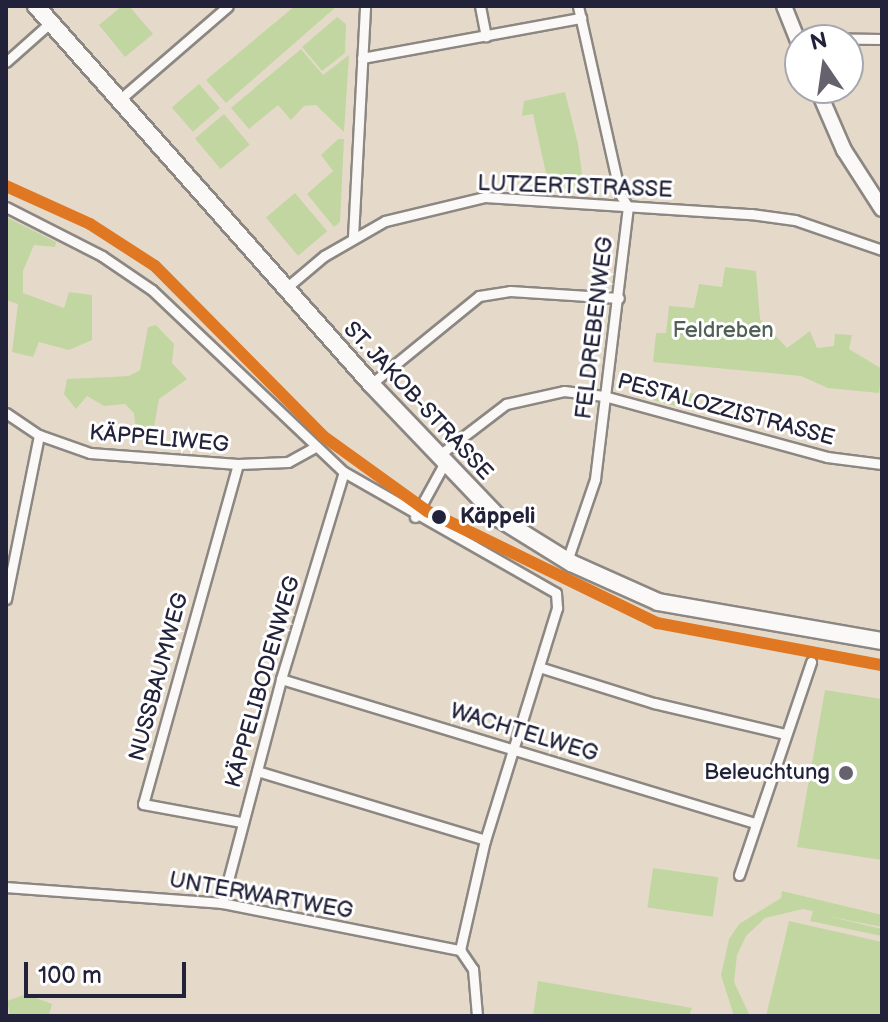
<!DOCTYPE html>
<meta charset="utf-8">
<style>
body{margin:0}
#map{position:relative;width:888px;height:1022px;overflow:hidden;background:#e5dac9;font-family:"Balsamiq Sans",sans-serif}
div>[style]{position:absolute}
.green>*{inset:0;background:#c2d6a1;transform-origin:0 0}
.roads{filter:drop-shadow(2px 0 #8c8783) drop-shadow(-2px 0 #8c8783) drop-shadow(0 2px #8c8783) drop-shadow(0 -2px #8c8783)}
.street>*{height:9px;margin:-4.5px;padding:0 4.5px;transform-origin:4.5px;border-radius:4.5px;background:#fbf9f7}
.secondary>*{height:14px;margin:-7px;padding:0 7px;transform-origin:7px;border-radius:7px;background:#fbf9f7}
.primary>*{height:16px;margin:-8px;padding:0 8px;transform-origin:8px;border-radius:8px;background:#fbf9f7}
.tram-1>*{height:12px;margin:-6px;padding:0 6px;transform-origin:6px;border-radius:6px;background:#e07823}
.dots>*{width:22px;height:22px;translate:-50% -50%;box-sizing:border-box;border:4px solid #fff;border-radius:50%}
span{translate:-50% -50%;white-space:nowrap;text-align:center;line-height:1.15;-webkit-text-stroke:6px #fff;paint-order:stroke}
.street-label{font-size:22px;color:#22223b}
.park-label{font-size:22px;color:#506054}
.stop-label{font-size:22px;color:#22223b;font-weight:700}
.left{translate:0 -50%;text-align:left}
.poi-label{font-size:22px;color:#22223b}
.right{translate:-100% -50%;text-align:right}
.frame{position:absolute;inset:0;border:8px solid #22223b;pointer-events:none}
.north{position:absolute;left:784px;top:24px;width:80px;height:80px;box-sizing:border-box;background:#fff;border:2px solid #a7a7b1;border-radius:50%;rotate:347deg;font-size:22px;font-weight:700;line-height:32px;text-align:center;color:#22223b}
.north::after{content:'';display:block;margin:auto;width:28px;height:36px;background:#66626d;clip-path:polygon(50% 0,100% 100%,50% 72%,0 100%)}
.scale{position:absolute;left:24px;top:962px;width:162px;height:36px;box-sizing:border-box;border:4px solid #22223b;border-top:0;padding-left:10px;font-size:24px;line-height:28px;white-space:nowrap;color:#22223b;-webkit-text-stroke:6px #fff;paint-order:stroke}
</style>
<div id="map">
<div class="green">
<i style="clip-path:polygon(122px 6px,129px 6px,153px 34px,125px 57px,99px 25px)"></i>
<i style="clip-path:polygon(295px 6px,337px 6px,226px 103px,206px 80px)"></i>
<i style="clip-path:polygon(337px 17px,346px 24px,345px 53px,322px 71px,302px 47px)"></i>
<i style="clip-path:polygon(301px 49px,323px 75px,349px 55px,344px 132px,316px 105px,304px 106px,291px 120px,278px 105px,249px 129px,231px 108px)"></i>
<i style="left:199px;top:84px;width:32px;height:36px;rotate:49deg"></i>
<i style="clip-path:polygon(565px 92px,578px 144px,584px 189px,549px 187px,533px 114px,522px 116px,524px 101px)"></i>
<i style="left:224px;top:114px;width:40px;height:38px;rotate:50deg"></i>
<i style="clip-path:polygon(338px 139px,344px 139px,340px 222px,334px 227px,307px 194px,333px 171px,321px 155px)"></i>
<i style="left:295px;top:193px;width:50px;height:38px;rotate:50deg"></i>
<i style="clip-path:polygon(6px 217px,56px 242px,55px 247px,34px 245px,23px 271px,23px 293px,64px 308px,69px 292px,92px 295px,92px 340px,69px 350px,39px 342px,33px 357px,12px 352px,18px 304px,6px 300px)"></i>
<i style="clip-path:polygon(725px 267px,756px 271px,760px 319px,787px 348px,810px 331px,817px 348px,834px 346px,835px 334px,852px 335px,849px 349px,882px 369px,879px 393px,828px 388px,801px 376px,653px 362px,656px 333px,666px 333px,669px 306px,694px 308px,699px 284px,722px 287px)"></i>
<i style="clip-path:polygon(156px 325px,174px 344px,172px 363px,187px 379px,159px 399px,152px 438px,136px 434px,134px 413px,125px 404px,104px 406px,87px 396px,76px 409px,64px 394px,67px 379px,129px 376px,140px 370px,148px 327px)"></i>
<i style="clip-path:polygon(640px 390px,700px 394px,699px 412px,638px 396px)"></i>
<i style="clip-path:polygon(825px 690px,882px 699px,882px 860px,797px 847px)"></i>
<i style="left:653px;top:868px;width:66px;height:40px;rotate:8deg"></i>
<i style="clip-path:polygon(782px 891px,882px 915px,882px 927px,827px 916px,882px 929px,882px 936px,810px 921px,813px 911px,803px 909px,765px 918px,746px 936px,737px 955px,734px 982px,750px 1016px,734px 1016px,721px 975px,729px 939px,739px 924px,781px 898px)"></i>
<i style="clip-path:polygon(789px 921px,882px 942px,882px 1016px,766px 1016px)"></i>
<i style="clip-path:polygon(538px 981px,692px 1008px,689px 1016px,533px 1016px)"></i>
<i style="clip-path:polygon(26px 994px,52px 1004px,49px 1015px,10px 1016px,7px 1001px)"></i>
</div>
<div class="roads">
<div class="street">
<i style="left:480px;top:6px;width:31px;rotate:79deg"></i>
<i style="left:797px;top:38px;width:85px;rotate:0.7deg"></i>
<i style="left:362px;top:58px;width:223px;rotate:-10.4deg"></i>
<i style="left:6px;top:62px;width:60px;rotate:-41.6deg"></i>
<i style="left:118px;top:101px;width:145px;rotate:-40.8deg"></i>
<i style="left:6px;top:207px;width:108px;rotate:27deg"></i>
<i style="left:102px;top:256px;width:60px;rotate:34.2deg"></i>
<i style="left:152px;top:290px;width:265px;rotate:43.5deg"></i>
<i style="left:344px;top:472px;width:244px;rotate:29.7deg"></i>
<i style="left:556px;top:593px;width:15px;rotate:86deg"></i>
<i style="left:557px;top:608px;width:243px;rotate:107.2deg"></i>
<i style="left:485px;top:840px;width:113px;rotate:102.8deg"></i>
<i style="left:460px;top:950px;width:23px;rotate:56deg"></i>
<i style="left:473px;top:969px;width:47px;rotate:85.1deg"></i>
<i style="left:353px;top:237px;width:231px;rotate:-87deg"></i>
<i style="left:286px;top:288px;width:50px;rotate:-40.1deg"></i>
<i style="left:324px;top:256px;width:70px;rotate:-29.8deg"></i>
<i style="left:385px;top:221px;width:103px;rotate:-13.5deg"></i>
<i style="left:485px;top:197px;width:267px;rotate:3.7deg"></i>
<i style="left:751px;top:214px;width:44px;rotate:7.8deg"></i>
<i style="left:795px;top:220px;width:92px;rotate:19deg"></i>
<i style="left:371px;top:384px;width:139px;rotate:-39.2deg"></i>
<i style="left:479px;top:296px;width:31px;rotate:-9deg"></i>
<i style="left:510px;top:291px;width:109px;rotate:3.7deg"></i>
<i style="left:6px;top:413px;width:40px;rotate:34deg"></i>
<i style="left:39px;top:435px;width:54px;rotate:19.4deg"></i>
<i style="left:90px;top:453px;width:148px;rotate:4.3deg"></i>
<i style="left:238px;top:464px;width:50px;rotate:-2.3deg"></i>
<i style="left:288px;top:462px;width:29px;rotate:-29deg"></i>
<i style="left:438px;top:456px;width:86px;rotate:-37.4deg"></i>
<i style="left:506px;top:404px;width:59px;rotate:-12.6deg"></i>
<i style="left:564px;top:391px;width:40px;rotate:7.1deg"></i>
<i style="left:604px;top:396px;width:231px;rotate:15.3deg"></i>
<i style="left:827px;top:457px;width:55px;rotate:7.3deg"></i>
<i style="left:238px;top:464px;width:353px;rotate:105.6deg"></i>
<i style="left:143px;top:804px;width:100px;rotate:10.4deg"></i>
<i style="left:415px;top:517px;width:60px;rotate:-61.3deg"></i>
<i style="left:567px;top:561px;width:87px;rotate:-71.1deg"></i>
<i style="left:595px;top:479px;width:274px;rotate:-83.1deg"></i>
<i style="left:628px;top:207px;width:15px;rotate:-122deg"></i>
<i style="left:620px;top:194px;width:193px;rotate:-102.6deg"></i>
<i style="left:6px;top:599px;width:167px;rotate:-78.6deg"></i>
<i style="left:539px;top:667px;width:121px;rotate:17.4deg"></i>
<i style="left:654px;top:703px;width:135px;rotate:13.3deg"></i>
<i style="left:281px;top:679px;width:496px;rotate:16.9deg"></i>
<i style="left:257px;top:771px;width:238px;rotate:16.8deg"></i>
<i style="left:739px;top:875px;width:225px;rotate:-71.3deg"></i>
<i style="left:6px;top:887px;width:217px;rotate:4.2deg"></i>
<i style="left:222px;top:903px;width:243px;rotate:11.2deg"></i>
<i style="left:222px;top:903px;width:232px;rotate:-75.2deg"></i>
<i style="left:281px;top:679px;width:216px;rotate:-73.1deg"></i>
</div>
<div class="secondary">
<i style="left:784px;top:6px;width:43px;rotate:68.2deg"></i>
<i style="left:817px;top:88px;width:68px;rotate:66.5deg"></i>
<i style="left:844px;top:150px;width:70px;rotate:57.2deg"></i>
</div>
<div class="primary">
<i style="left:36px;top:6px;width:505px;rotate:48.45deg"></i>
<i style="left:371px;top:384px;width:187px;rotate:46.3deg"></i>
<i style="left:500px;top:519px;width:84px;rotate:31.8deg"></i>
<i style="left:571px;top:563px;width:95px;rotate:24.1deg"></i>
<i style="left:658px;top:602px;width:227px;rotate:9.9deg"></i>
</div>
</div>
<div class="tram-1">
<i style="left:6px;top:186px;width:92px;rotate:24.3deg"></i>
<i style="left:90px;top:224px;width:77px;rotate:32.9deg"></i>
<i style="left:155px;top:266px;width:239px;rotate:45.3deg"></i>
<i style="left:323px;top:436px;width:128px;rotate:35.8deg"></i>
<i style="left:427px;top:511px;width:256px;rotate:26deg"></i>
<i style="left:657px;top:623px;width:229px;rotate:10.6deg"></i>
</div>
<div class="dots">
<i style="left:439px;top:517px;background:#22223b"></i>
<i style="left:846px;top:773px;background:#66626d"></i>
</div>
<div class="street-label">
<span style="left:575px;top:187px;rotate:2deg">LUTZERTSTRASSE</span>
<span style="left:595px;top:328px;rotate:-83deg">FELDREBENWEG</span>
<span style="left:418px;top:401px;rotate:47deg">ST. JAKOB-STRASSE</span>
<span style="left:726px;top:410px;rotate:15deg">PESTALOZZISTRASSE</span>
<span style="left:159px;top:439px;rotate:5deg">KÄPPELIWEG</span>
<span style="left:159px;top:677px;rotate:-75deg">NUSSBAUMWEG</span>
<span style="left:263px;top:682px;rotate:-74deg">KÄPPELIBODENWEG</span>
<span style="left:524px;top:733px;rotate:17deg">WACHTELWEG</span>
<span style="left:261px;top:896px;rotate:10deg">UNTERWARTWEG</span>
</div>
<div class="park-label">
<span style="left:723px;top:331px">Feldreben</span>
</div>
<div class="stop-label">
<span class="left" style="left:460px;top:517px">Käppeli</span>
</div>
<div class="poi-label">
<span class="right" style="left:830px;top:773px">Beleuchtung</span>
</div>
<div class="frame"></div>
<div class="north">N</div>
<div class="scale">100 m</div>
</div>
